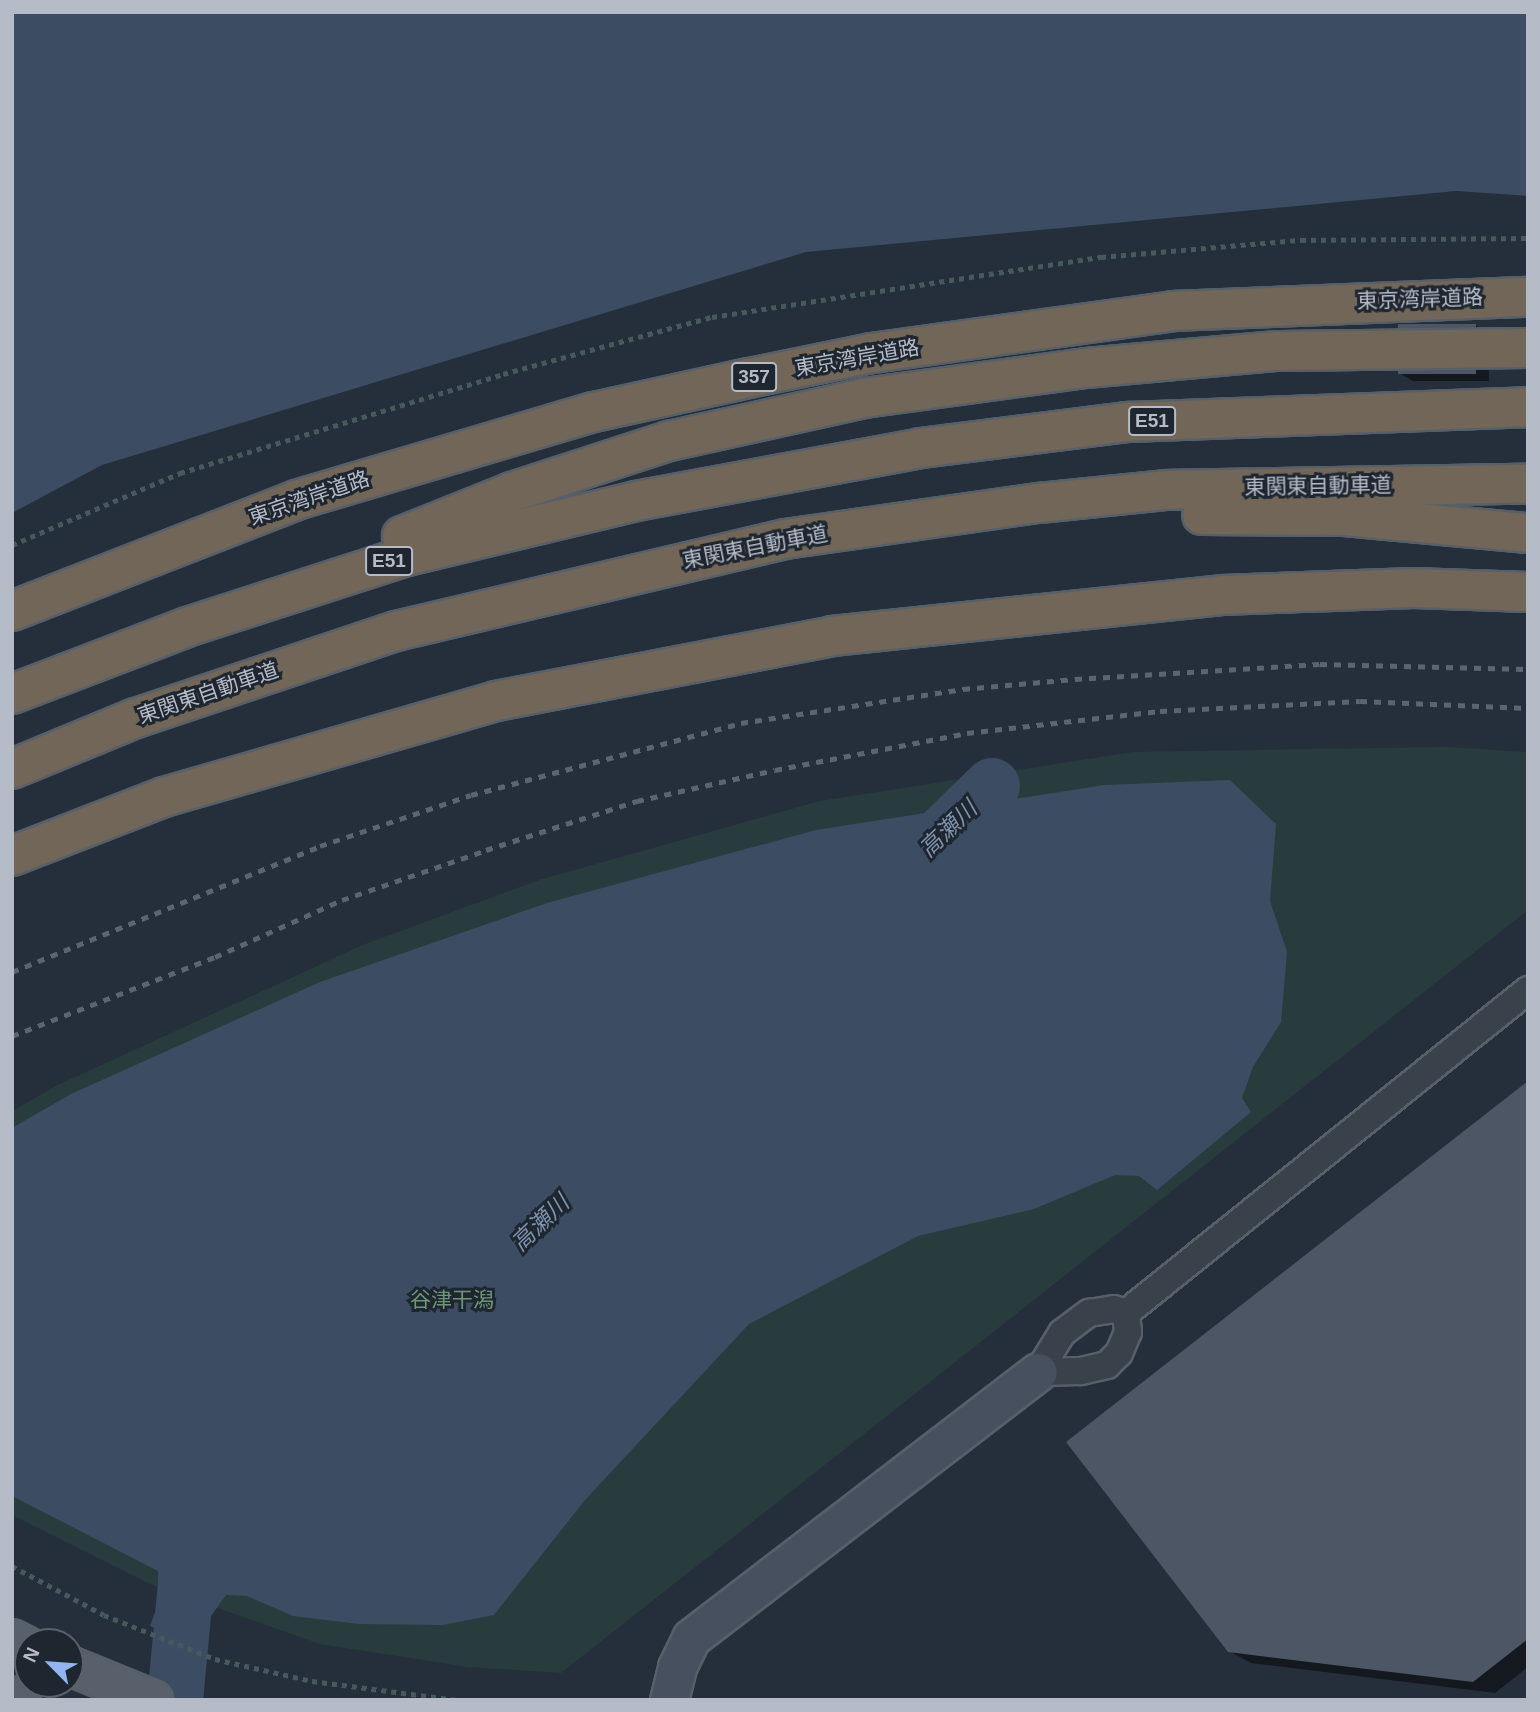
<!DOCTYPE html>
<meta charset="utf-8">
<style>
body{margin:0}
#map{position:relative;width:1540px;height:1712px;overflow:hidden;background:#252f3b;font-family:Helvetica,"Noto Sans JP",sans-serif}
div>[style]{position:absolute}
.green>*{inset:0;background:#283c3d}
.water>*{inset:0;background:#3c4c63}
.shadow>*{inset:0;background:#0007}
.river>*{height:56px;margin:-28px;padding:0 28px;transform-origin:28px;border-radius:28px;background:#3c4c63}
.building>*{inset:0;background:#4c5665;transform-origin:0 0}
.path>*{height:4.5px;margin-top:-2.25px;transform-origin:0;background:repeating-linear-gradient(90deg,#47595b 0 5px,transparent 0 10px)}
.roads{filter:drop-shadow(2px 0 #575f69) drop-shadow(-2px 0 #575f69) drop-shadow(0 2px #575f69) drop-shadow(0 -2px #575f69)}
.street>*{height:26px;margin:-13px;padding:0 13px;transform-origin:13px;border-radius:13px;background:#39414b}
.secondary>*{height:37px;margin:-18.5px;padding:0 18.5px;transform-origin:18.5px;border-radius:18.5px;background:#47505e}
.primary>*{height:38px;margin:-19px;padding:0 19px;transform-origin:19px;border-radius:19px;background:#57606b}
.highway>*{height:38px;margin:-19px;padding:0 19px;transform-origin:19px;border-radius:19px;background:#716657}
.rail>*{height:5px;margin-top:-2.5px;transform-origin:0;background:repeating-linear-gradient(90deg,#5b6572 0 7px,transparent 0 14px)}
span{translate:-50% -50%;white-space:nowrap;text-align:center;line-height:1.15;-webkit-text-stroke:6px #1e2630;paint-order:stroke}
.shield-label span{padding:2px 5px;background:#1e2630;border:2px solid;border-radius:5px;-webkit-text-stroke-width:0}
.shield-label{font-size:19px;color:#b5bcc7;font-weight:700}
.street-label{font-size:21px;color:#b5bcc7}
.park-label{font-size:21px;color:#6d9677}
.water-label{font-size:23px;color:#7e92ac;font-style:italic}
.frame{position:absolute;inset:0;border:14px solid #b5bcc7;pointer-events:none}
.north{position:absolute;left:14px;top:1628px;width:70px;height:70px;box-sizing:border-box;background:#1e2630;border:2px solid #5a626c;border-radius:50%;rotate:295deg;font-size:19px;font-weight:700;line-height:28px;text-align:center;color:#b5bcc7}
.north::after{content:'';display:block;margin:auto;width:24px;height:32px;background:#91b5f0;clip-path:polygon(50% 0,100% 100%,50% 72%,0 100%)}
</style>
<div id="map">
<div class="green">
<i style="clip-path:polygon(1447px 747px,1528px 752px,1528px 910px,561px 1673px,468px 1667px,320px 1644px,152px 1585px,12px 1515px,12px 1111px,58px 1085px,365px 944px,539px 880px,820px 801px,1133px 752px)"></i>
</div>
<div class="water">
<i style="clip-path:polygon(12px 12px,1528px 12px,1528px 196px,1456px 191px,806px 252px,102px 465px,12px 513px)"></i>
<i style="clip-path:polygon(1230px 780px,1276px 824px,1270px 901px,1287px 952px,1281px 1022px,1253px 1067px,1242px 1098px,1251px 1112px,1157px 1190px,1139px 1176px,1115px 1175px,1034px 1209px,918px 1236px,749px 1324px,585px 1500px,494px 1615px,443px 1625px,359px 1624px,293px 1616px,247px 1596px,226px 1595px,191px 1644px,150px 1626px,159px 1601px,158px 1571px,12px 1496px,12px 1128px,71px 1094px,320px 982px,547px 903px,816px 830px,1105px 785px)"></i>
</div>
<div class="shadow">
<i style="clip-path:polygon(1475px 325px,1489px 333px,1489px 381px,1413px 381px,1399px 373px)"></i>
<i style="clip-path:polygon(1528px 1083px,1528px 1667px,1495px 1693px,1251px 1663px,1229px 1651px)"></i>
</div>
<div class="river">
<i style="left:916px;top:860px;width:106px;rotate:-44.2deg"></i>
<i style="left:175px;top:1700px;width:138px;rotate:-84.6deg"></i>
</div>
<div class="building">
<i style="left:1398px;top:324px;width:78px;height:50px"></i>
<i style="clip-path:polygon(1528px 1081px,1528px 1639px,1473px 1682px,1228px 1652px,1066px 1442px)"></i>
</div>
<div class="path">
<i style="left:12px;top:545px;width:183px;rotate:-23.2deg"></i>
<i style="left:180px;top:473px;width:338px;rotate:-17deg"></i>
<i style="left:503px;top:374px;width:217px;rotate:-15.3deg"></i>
<i style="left:712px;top:317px;width:394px;rotate:-8.8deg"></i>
<i style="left:1101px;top:257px;width:201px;rotate:-4.9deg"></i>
<i style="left:1301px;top:240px;width:227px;rotate:-0.5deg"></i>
<i style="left:12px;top:1566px;width:104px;rotate:28deg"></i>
<i style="left:104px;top:1615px;width:119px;rotate:21.6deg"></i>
<i style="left:215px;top:1659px;width:99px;rotate:12.8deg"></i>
<i style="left:312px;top:1681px;width:146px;rotate:7.5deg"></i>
</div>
<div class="roads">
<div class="street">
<i style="left:1114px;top:1309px;width:13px;rotate:18deg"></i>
<i style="left:1126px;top:1313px;width:19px;rotate:84deg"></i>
<i style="left:1128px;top:1332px;width:23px;rotate:113deg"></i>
<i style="left:1119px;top:1353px;width:17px;rotate:135deg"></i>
<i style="left:1107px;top:1365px;width:28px;rotate:167deg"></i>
<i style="left:1080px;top:1371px;width:42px;rotate:178.6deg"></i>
<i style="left:1038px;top:1372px;width:46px;rotate:-58.4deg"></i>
<i style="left:1062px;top:1333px;width:34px;rotate:-37deg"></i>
<i style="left:1089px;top:1313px;width:25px;rotate:-9deg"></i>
<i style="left:1126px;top:1313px;width:516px;rotate:-38.78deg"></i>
</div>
<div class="secondary">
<i style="left:669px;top:1700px;width:34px;rotate:-76deg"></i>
<i style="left:677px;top:1667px;width:32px;rotate:-64deg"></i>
<i style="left:691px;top:1638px;width:437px;rotate:-37.5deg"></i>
</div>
<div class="primary">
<i style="left:12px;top:1639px;width:18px;rotate:27deg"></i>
<i style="left:70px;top:1666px;width:90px;rotate:22.3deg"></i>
<i style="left:12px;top:1696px;width:10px;rotate:24deg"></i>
</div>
<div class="highway">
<i style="left:1202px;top:515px;width:142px;rotate:0.4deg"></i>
<i style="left:1344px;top:516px;width:185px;rotate:5.3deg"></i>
<i style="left:402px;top:536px;width:118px;rotate:-21.8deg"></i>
<i style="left:512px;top:492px;width:165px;rotate:-18deg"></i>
<i style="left:669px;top:441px;width:200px;rotate:-12.4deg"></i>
<i style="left:864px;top:398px;width:224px;rotate:-7.7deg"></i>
<i style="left:1086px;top:368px;width:192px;rotate:-5.1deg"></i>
<i style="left:1277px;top:351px;width:251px;rotate:-0.7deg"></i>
<i style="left:12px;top:611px;width:305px;rotate:-21.3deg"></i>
<i style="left:296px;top:500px;width:311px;rotate:-16.5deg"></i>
<i style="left:594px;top:412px;width:159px;rotate:-12.4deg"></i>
<i style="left:749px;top:378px;width:126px;rotate:-11.5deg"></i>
<i style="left:872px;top:353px;width:304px;rotate:-7.9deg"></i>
<i style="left:1173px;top:311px;width:355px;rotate:-2.3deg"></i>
<i style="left:12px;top:694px;width:187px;rotate:-20.9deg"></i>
<i style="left:187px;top:627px;width:231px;rotate:-17.9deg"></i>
<i style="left:407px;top:556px;width:236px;rotate:-13.5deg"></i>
<i style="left:636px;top:501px;width:290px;rotate:-10.5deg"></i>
<i style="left:921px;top:448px;width:208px;rotate:-7.2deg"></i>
<i style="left:1127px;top:422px;width:401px;rotate:-2.1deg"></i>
<i style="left:12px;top:769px;width:134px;rotate:-22.4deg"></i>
<i style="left:136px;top:718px;width:274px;rotate:-18.5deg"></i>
<i style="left:396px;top:631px;width:400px;rotate:-13.3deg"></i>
<i style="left:785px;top:539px;width:257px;rotate:-8.1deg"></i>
<i style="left:1039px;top:503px;width:129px;rotate:-5.8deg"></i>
<i style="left:1167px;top:490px;width:361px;rotate:-1deg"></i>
<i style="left:12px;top:856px;width:163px;rotate:-21.2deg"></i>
<i style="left:164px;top:797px;width:346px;rotate:-16.1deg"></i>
<i style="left:496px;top:701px;width:342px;rotate:-10.9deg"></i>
<i style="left:832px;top:636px;width:392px;rotate:-6deg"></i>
<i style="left:1222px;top:595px;width:192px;rotate:-2.1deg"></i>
<i style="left:1414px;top:588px;width:114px;rotate:2deg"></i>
</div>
</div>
<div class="rail">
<i style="left:12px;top:972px;width:333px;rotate:-22.2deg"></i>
<i style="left:320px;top:846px;width:159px;rotate:-18.7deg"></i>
<i style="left:471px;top:795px;width:279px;rotate:-14.9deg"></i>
<i style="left:741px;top:723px;width:225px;rotate:-8.7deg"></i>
<i style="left:963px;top:689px;width:112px;rotate:-5.1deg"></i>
<i style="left:1075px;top:679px;width:245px;rotate:-3.5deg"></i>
<i style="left:1320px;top:664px;width:208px;rotate:1.4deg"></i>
<i style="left:12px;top:1036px;width:218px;rotate:-21.3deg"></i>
<i style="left:215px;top:957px;width:139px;rotate:-24.2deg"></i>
<i style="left:342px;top:900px;width:152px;rotate:-19.1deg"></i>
<i style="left:486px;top:850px;width:159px;rotate:-18deg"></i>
<i style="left:637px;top:801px;width:141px;rotate:-12.7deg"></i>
<i style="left:775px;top:770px;width:196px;rotate:-10.9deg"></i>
<i style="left:967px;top:733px;width:194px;rotate:-6.5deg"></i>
<i style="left:1160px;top:711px;width:200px;rotate:-2.9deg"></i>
<i style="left:1360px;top:701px;width:168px;rotate:2.4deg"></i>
</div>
<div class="shield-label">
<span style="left:754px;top:377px">357</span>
<span style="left:1152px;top:421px">E51</span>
<span style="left:389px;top:561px">E51</span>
</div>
<div class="street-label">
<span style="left:1420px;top:299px;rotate:-2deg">東京湾岸道路</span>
<span style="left:857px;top:358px;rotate:-10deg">東京湾岸道路</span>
<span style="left:1318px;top:486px;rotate:-1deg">東関東自動車道</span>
<span style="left:309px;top:498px;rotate:-19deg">東京湾岸道路</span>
<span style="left:755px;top:547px;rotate:-11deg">東関東自動車道</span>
<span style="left:208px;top:693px;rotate:-19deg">東関東自動車道</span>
</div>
<div class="park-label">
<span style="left:452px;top:1300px">谷津干潟</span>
</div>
<div class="water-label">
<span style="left:948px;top:829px;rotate:-44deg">高瀬川</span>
<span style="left:540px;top:1223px;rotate:-44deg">高瀬川</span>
</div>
<div class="frame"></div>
<div class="north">N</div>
</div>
